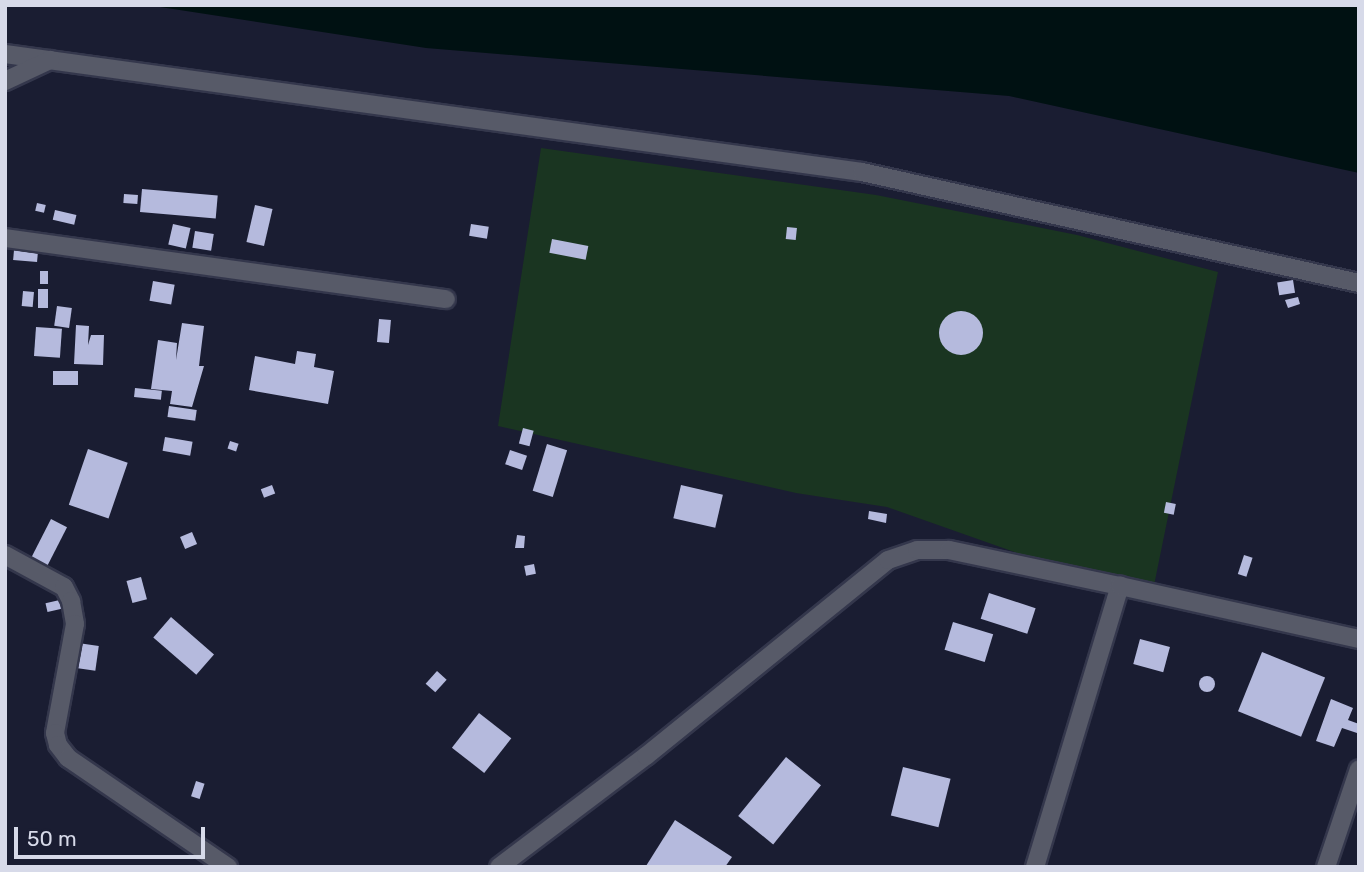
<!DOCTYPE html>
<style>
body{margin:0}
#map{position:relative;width:1364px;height:872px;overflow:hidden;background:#1a1d32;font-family:Rubik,sans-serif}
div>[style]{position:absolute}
.green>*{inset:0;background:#1a3521}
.water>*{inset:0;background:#001112}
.building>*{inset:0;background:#b5badd;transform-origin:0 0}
.round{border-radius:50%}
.roads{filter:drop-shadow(2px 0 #34374c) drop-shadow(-2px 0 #34374c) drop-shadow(0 2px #34374c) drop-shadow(0 -2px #34374c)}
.street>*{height:18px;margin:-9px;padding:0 9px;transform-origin:9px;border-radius:9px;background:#575a68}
span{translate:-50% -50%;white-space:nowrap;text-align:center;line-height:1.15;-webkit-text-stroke:7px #1a1d32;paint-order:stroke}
.frame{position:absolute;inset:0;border:7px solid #d7dae9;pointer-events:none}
.scale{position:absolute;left:14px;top:827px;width:191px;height:32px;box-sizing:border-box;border:4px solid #d7dae9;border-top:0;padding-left:9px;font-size:21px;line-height:24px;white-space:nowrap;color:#d7dae9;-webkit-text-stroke:5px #1a1d32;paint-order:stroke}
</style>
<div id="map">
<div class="green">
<i style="clip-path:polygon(541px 148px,876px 195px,1077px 235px,1218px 272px,1151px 600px,887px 507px,796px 493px,498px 426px)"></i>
</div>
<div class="water">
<i style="clip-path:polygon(147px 5px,1359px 5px,1359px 173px,1009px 96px,426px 48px)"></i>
</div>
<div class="building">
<i style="left:142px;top:189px;width:76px;height:23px;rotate:5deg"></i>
<i style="left:124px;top:194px;width:14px;height:9px;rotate:4deg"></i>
<i style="left:37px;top:203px;width:9px;height:8px;rotate:13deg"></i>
<i style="left:255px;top:205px;width:18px;height:38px;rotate:13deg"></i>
<i style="left:55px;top:210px;width:22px;height:10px;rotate:13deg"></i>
<i style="left:173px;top:224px;width:18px;height:21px;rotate:13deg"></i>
<i style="left:471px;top:224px;width:18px;height:12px;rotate:9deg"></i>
<i style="left:787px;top:227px;width:10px;height:12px;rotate:6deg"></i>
<i style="left:195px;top:231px;width:19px;height:17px;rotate:9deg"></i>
<i style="left:552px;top:239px;width:37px;height:14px;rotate:11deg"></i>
<i style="left:14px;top:250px;width:24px;height:10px;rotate:5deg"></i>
<i style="left:40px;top:271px;width:8px;height:13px"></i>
<i style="left:1293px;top:280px;width:13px;height:16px;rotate:81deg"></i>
<i style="left:153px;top:281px;width:22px;height:20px;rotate:10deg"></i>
<i style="left:38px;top:289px;width:10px;height:19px"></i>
<i style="left:23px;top:291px;width:11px;height:15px;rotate:5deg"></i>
<i style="clip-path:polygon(1298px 297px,1300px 304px,1288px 308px,1285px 300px)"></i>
<i style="left:57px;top:306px;width:15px;height:20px;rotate:8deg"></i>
<i class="round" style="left:939px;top:311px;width:44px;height:44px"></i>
<i style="left:379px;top:319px;width:12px;height:23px;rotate:5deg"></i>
<i style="clip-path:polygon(182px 323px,204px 326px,199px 366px,204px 366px,192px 407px,170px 404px,172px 391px,151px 389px,158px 340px,177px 343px,176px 360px)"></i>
<i style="clip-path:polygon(76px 325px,89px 326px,88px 345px,91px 335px,104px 335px,103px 365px,74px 364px)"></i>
<i style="left:36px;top:327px;width:26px;height:29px;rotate:4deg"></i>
<i style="clip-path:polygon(297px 351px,316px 354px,314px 367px,334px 371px,328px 404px,249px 390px,255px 356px,295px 364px)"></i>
<i style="left:53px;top:371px;width:25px;height:14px"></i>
<i style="left:135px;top:388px;width:27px;height:9px;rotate:6deg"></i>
<i style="left:169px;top:406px;width:28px;height:11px;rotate:8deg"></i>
<i style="left:523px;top:428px;width:11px;height:16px;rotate:15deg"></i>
<i style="left:165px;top:437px;width:28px;height:14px;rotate:10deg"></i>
<i style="left:230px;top:441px;width:9px;height:8px;rotate:18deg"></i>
<i style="left:547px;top:444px;width:21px;height:49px;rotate:17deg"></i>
<i style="left:88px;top:449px;width:42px;height:59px;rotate:19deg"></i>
<i style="left:510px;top:450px;width:18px;height:15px;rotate:19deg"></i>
<i style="left:272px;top:485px;width:9px;height:12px;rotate:69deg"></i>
<i style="left:681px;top:485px;width:43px;height:34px;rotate:13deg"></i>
<i style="left:1166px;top:502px;width:10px;height:11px;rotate:11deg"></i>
<i style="clip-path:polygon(869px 511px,887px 514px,886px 523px,868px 519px)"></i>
<i style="left:51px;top:519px;width:18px;height:45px;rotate:27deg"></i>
<i style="left:192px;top:532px;width:13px;height:13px;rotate:67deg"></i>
<i style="clip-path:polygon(517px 535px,525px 536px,524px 548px,515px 548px)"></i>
<i style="left:1244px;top:555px;width:9px;height:20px;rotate:18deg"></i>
<i style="left:534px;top:564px;width:10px;height:10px;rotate:79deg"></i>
<i style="left:141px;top:577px;width:23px;height:15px;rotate:75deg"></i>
<i style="left:989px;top:593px;width:49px;height:27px;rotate:18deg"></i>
<i style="left:64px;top:599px;width:9px;height:19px;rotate:77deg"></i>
<i style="left:171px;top:617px;width:57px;height:27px;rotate:41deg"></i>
<i style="left:953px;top:622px;width:42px;height:29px;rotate:17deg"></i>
<i style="left:1140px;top:639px;width:31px;height:26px;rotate:15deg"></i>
<i style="left:78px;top:643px;width:21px;height:25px;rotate:8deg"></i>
<i style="left:1262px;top:652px;width:68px;height:64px;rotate:22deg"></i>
<i style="left:437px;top:671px;width:13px;height:17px;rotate:42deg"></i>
<i class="round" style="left:1199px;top:676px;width:16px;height:16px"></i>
<i style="clip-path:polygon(1331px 699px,1353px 708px,1348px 720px,1359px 724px,1357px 733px,1342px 728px,1334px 747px,1316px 741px)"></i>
<i style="left:479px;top:713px;width:41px;height:44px;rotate:38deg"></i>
<i style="left:786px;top:757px;width:45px;height:76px;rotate:39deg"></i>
<i style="left:903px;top:767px;width:49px;height:50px;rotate:14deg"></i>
<i style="left:196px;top:781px;width:9px;height:16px;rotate:18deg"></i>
<i style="clip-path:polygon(675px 820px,732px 857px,725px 867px,646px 866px)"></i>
</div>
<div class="roads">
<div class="street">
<i style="left:5px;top:54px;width:865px;rotate:7.84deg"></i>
<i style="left:862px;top:172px;width:509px;rotate:12.59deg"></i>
<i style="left:5px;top:81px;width:50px;rotate:-25deg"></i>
<i style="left:5px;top:238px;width:445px;rotate:7.9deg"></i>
<i style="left:5px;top:555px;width:67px;rotate:28.5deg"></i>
<i style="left:64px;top:587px;width:16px;rotate:63deg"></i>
<i style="left:71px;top:601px;width:23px;rotate:80deg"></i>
<i style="left:75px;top:624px;width:111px;rotate:100.4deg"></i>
<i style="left:55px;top:733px;width:12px;rotate:76deg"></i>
<i style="left:58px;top:745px;width:16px;rotate:52deg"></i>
<i style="left:68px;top:758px;width:194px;rotate:34.3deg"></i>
<i style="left:499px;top:867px;width:184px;rotate:-37.1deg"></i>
<i style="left:646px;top:756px;width:311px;rotate:-39deg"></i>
<i style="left:888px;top:560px;width:31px;rotate:-19deg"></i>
<i style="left:917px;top:550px;width:32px"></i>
<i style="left:949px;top:550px;width:175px;rotate:11.9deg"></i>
<i style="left:1035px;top:867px;width:294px;rotate:-73.2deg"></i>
<i style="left:1120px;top:586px;width:245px;rotate:12.5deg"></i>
<i style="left:1326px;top:867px;width:103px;rotate:-71.4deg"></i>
</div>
</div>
<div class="frame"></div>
<div class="scale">50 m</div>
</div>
